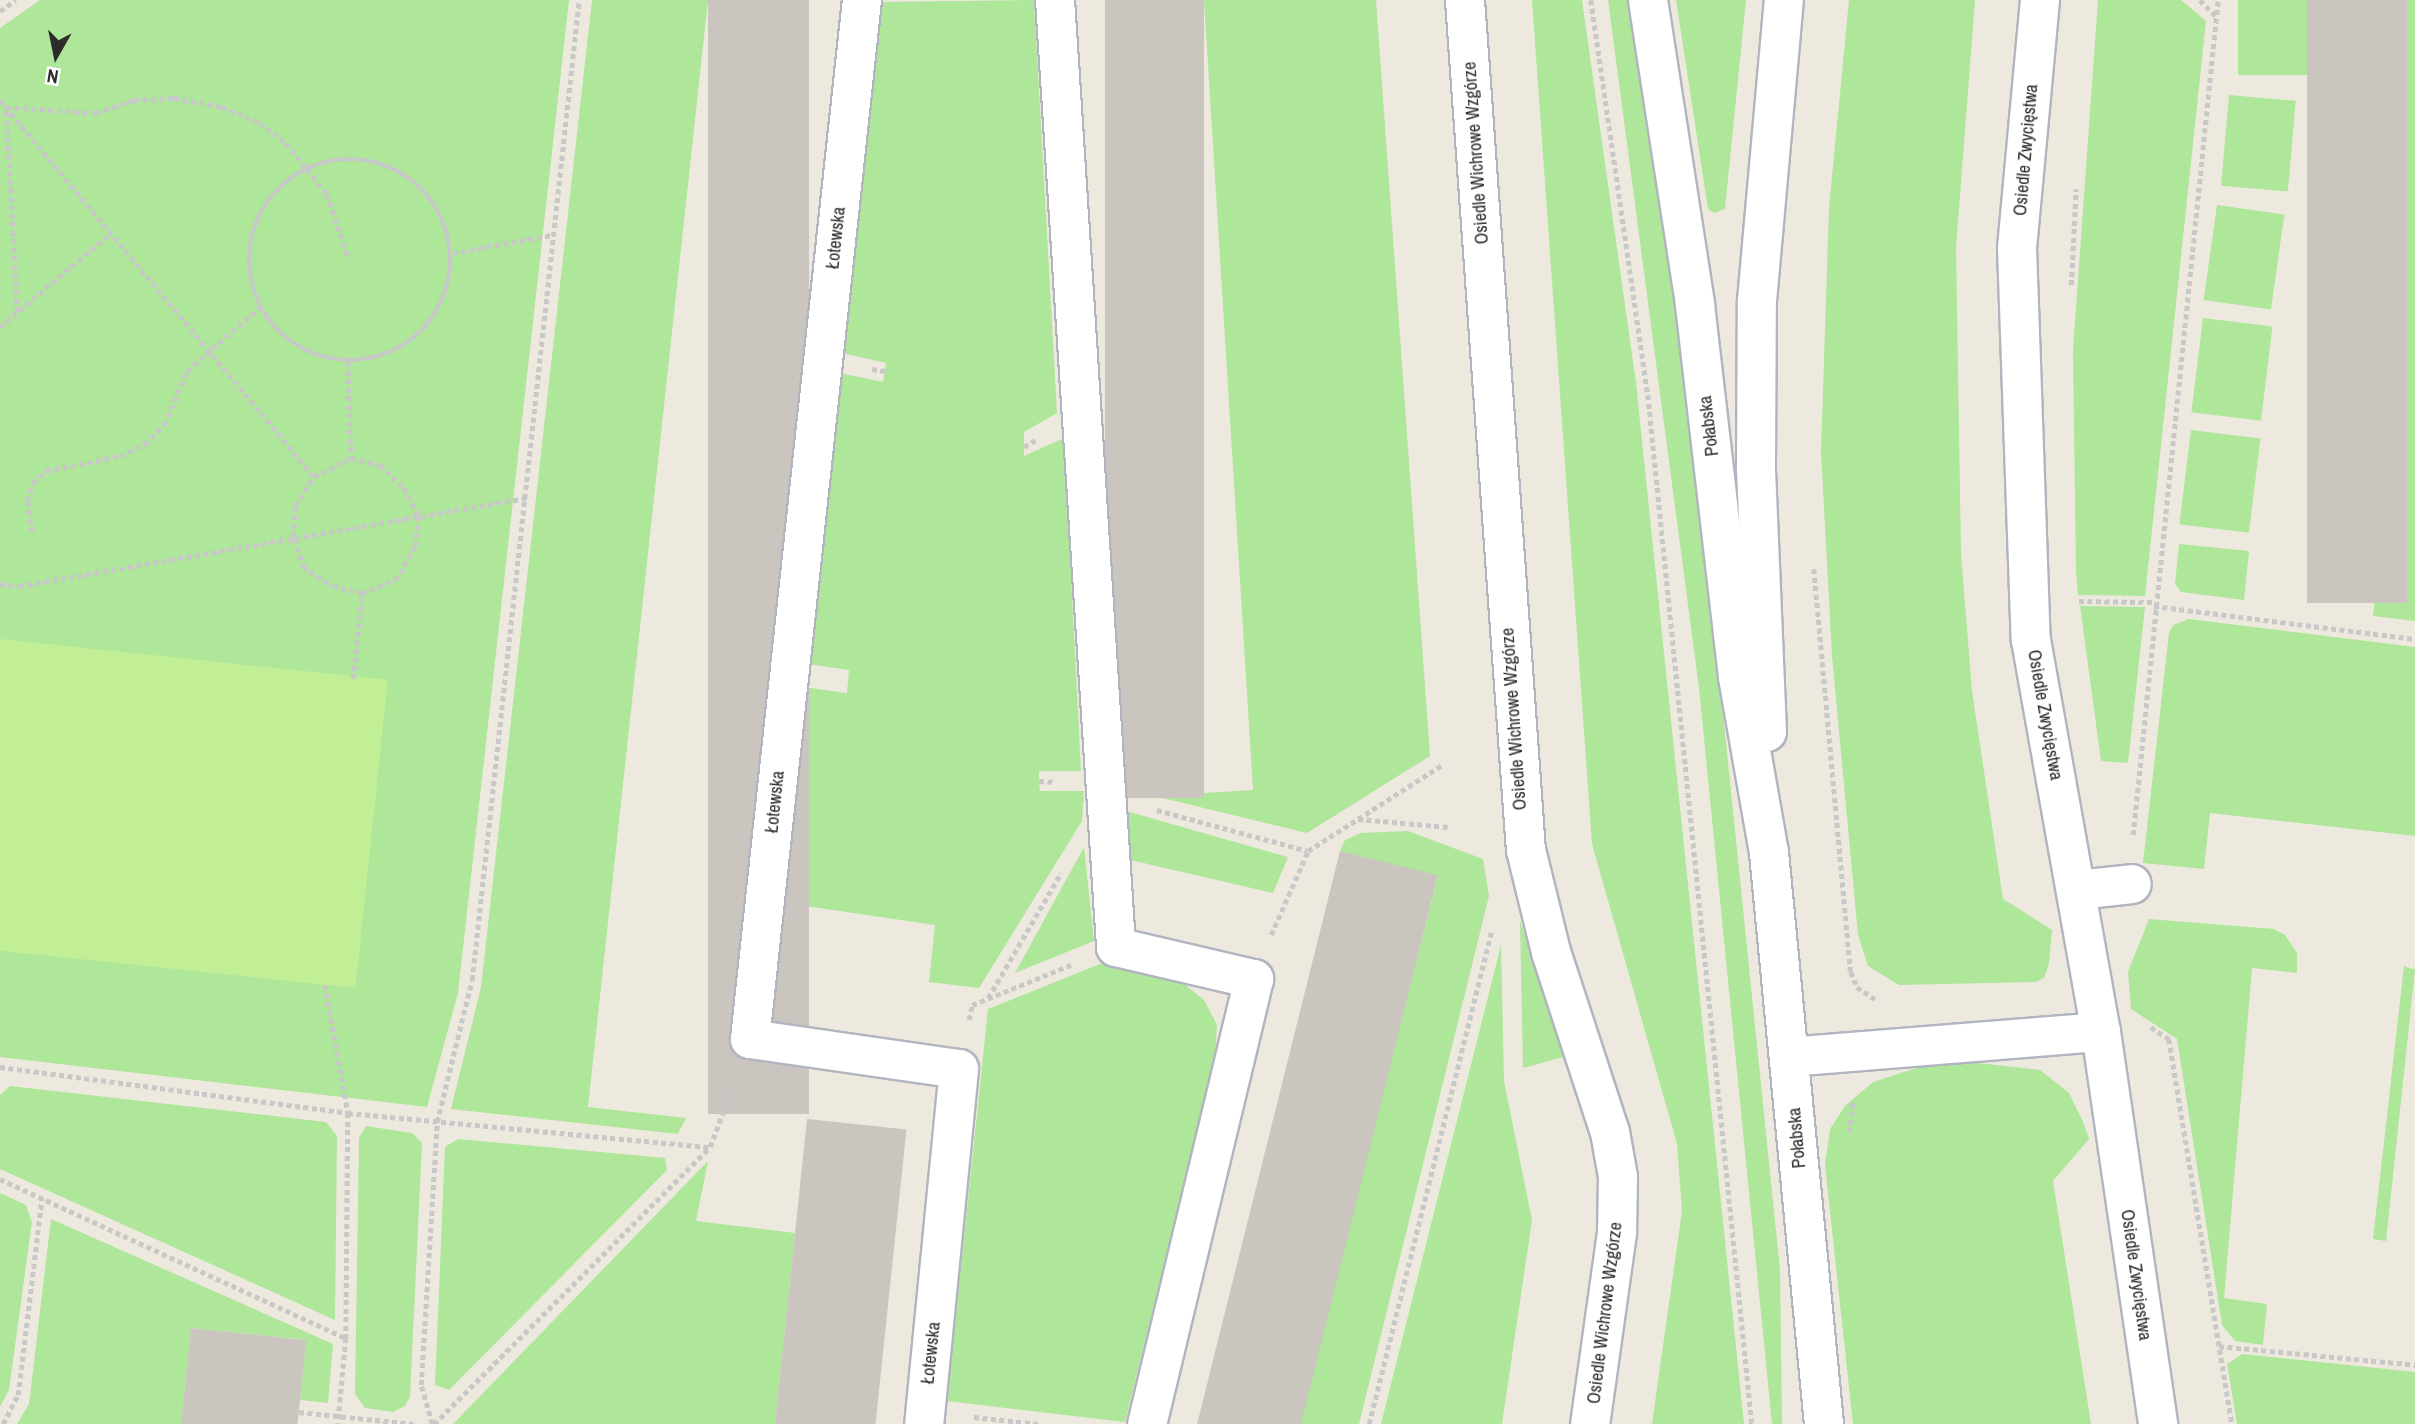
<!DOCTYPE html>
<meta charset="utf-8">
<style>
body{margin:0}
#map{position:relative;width:2415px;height:1424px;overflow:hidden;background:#eee9de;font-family:"Archivo Narrow",sans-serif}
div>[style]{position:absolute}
.green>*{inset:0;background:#aee69a;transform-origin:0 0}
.pitch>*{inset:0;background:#c2ee95;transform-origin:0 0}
.building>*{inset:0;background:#cac5be;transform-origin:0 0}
.path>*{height:4.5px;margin-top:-2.25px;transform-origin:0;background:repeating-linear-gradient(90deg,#c8c8c8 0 5px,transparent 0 8.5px)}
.path>.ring{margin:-2.25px;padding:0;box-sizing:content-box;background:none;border:4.5px solid #c8c8c8;border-radius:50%}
.roads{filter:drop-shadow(2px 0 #b2b4c0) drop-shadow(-2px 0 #b2b4c0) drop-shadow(0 2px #b2b4c0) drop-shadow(0 -2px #b2b4c0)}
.street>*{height:38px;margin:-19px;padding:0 19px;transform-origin:19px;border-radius:19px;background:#fff}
.secondary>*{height:38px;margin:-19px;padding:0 19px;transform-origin:19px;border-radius:19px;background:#fff}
span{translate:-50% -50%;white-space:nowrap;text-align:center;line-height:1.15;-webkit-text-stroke:6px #fff;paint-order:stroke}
.street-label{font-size:18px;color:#2c2c2c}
.north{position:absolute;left:21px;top:21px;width:70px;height:70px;-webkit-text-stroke:5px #fff;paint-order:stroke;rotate:189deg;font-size:19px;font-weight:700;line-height:28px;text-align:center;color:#2c2c2c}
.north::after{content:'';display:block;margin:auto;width:24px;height:32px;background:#2c2c2c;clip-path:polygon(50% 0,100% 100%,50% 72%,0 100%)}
</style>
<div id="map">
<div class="green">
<i style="clip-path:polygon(40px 0,569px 0,458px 993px,427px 1107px,0 1057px,0 28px)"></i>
<i style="clip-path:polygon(592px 0,708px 0,588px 1107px,686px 1118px,678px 1134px,451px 1109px,481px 987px)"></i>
<i style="clip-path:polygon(1034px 0,1057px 413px,1024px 432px,1024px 456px,1064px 438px,1081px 771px,1039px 771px,1039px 781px,1040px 791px,1084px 791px,1082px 821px,979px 988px,929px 982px,935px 925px,778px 902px,803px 687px,847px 693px,849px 670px,808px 664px,840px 373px,883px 382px,886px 363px,842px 353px,877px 2px)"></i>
<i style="clip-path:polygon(1204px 0,1376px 0,1430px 756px,1307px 833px,1154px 796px,1253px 790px)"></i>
<i style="clip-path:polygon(1532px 0,1582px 0,1636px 383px,1744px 1424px,1652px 1424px,1682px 1211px,1677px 1144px,1592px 844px)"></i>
<i style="clip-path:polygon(1608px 0,1628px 0,1697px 459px,1780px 1270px,1782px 1424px,1772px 1424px,1699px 688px)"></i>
<i style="clip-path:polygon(1676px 0,1746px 0,1725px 209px,1715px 213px,1708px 209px)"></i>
<i style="clip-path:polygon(1849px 0,1975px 0,1956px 247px,1961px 554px,1972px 691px,2003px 899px,2052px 930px,2049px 964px,2044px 978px,2036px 982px,1899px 985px,1868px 966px,1858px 935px,1832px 656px,1821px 452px,1829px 208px)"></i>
<i style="clip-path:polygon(2098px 0,2181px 0,2206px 21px,2145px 596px,2078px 595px,2076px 571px,2073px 350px)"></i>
<i style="left:2238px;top:0;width:69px;height:75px"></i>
<i style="clip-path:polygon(2407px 0,2415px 0,2415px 621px,2373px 616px,2379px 564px,2348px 558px)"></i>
<i style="left:2229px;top:95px;width:67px;height:91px;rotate:5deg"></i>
<i style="left:2217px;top:205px;width:68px;height:96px;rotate:8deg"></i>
<i style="left:2203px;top:318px;width:70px;height:95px;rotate:7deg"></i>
<i style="left:2191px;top:430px;width:70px;height:95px;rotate:7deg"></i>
<i style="clip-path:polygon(2179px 544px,2249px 551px,2244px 600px,2181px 592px,2175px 584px)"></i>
<i style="clip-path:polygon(2080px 606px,2145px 607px,2128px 763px,2101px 761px)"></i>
<i style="clip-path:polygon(2189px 619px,2415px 647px,2415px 836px,2210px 813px,2204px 869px,2143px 863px,2169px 633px,2173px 625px)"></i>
<i style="clip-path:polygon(1126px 811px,1288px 857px,1273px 893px,1126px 859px)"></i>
<i style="clip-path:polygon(1408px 831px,1483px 859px,1489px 896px,1359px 1424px,1299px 1424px,1438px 877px,1340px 851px,1345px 840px,1361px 833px)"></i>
<i style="clip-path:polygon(1084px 847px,1094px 941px,1015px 973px)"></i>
<i style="clip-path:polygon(2149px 919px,2274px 929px,2285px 935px,2297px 953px,2297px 973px,2252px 968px,2224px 1298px,2267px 1304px,2263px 1345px,2235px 1341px,2222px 1325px,2177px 1039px,2131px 1009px,2128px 972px)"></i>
<i style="clip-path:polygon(1520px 920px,1563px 1057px,1523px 1068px)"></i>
<i style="clip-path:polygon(1501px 945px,1504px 1081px,1532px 1220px,1502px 1424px,1381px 1424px)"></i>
<i style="clip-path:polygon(1105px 962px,1184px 984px,1204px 1000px,1217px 1025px,1215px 1058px,1125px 1422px,947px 1401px,988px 1009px)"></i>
<i style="clip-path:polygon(2404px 966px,2415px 970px,2386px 1241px,2373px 1239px)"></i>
<i style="clip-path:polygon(1969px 1062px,2040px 1070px,2069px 1093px,2083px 1122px,2089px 1139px,2053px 1181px,2091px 1424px,1853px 1424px,1825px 1165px,1830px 1129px,1845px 1106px,1873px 1082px,1926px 1065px)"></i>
<i style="clip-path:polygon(10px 1086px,326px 1122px,337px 1136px,335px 1320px,0 1169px,0 1095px)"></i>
<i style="clip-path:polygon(366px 1126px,412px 1133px,422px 1143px,410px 1397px,405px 1406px,393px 1412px,365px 1408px,355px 1394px,359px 1138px)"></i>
<i style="clip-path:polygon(458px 1139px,665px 1158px,667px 1170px,449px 1390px,435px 1385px,445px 1147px)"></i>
<i style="clip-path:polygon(708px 1161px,696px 1221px,795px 1233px,775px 1424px,453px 1424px)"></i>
<i style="clip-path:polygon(0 1193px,26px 1205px,32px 1222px,9px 1390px,0 1407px)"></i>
<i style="clip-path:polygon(51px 1219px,333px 1344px,328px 1403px,300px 1400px,306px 1340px,191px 1328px,181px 1424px,17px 1424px,29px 1404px)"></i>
<i style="clip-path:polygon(2242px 1354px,2415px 1372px,2415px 1424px,2237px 1424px,2227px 1364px)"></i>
</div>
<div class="pitch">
<i style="left:0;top:639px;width:390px;height:310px;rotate:6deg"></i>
</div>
<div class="building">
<i style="left:708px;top:0;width:101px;height:1114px"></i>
<i style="left:1105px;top:0;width:99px;height:798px"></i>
<i style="left:2307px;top:0;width:100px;height:603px"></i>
<i style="left:1340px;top:851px;width:101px;height:591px;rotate:14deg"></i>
<i style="left:807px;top:1119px;width:100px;height:307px;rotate:6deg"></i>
<i style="left:191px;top:1328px;width:116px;height:97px;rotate:6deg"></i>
</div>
<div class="path">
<i style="left:1591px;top:0;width:399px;rotate:81.8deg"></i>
<i style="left:1648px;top:395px;width:1034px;rotate:84.23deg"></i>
<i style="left:2200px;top:0;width:23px;rotate:45deg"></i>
<i style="left:0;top:11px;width:19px;rotate:-35deg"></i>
<i style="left:0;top:100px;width:491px;rotate:50.2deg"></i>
<i class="ring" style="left:249px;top:159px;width:197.5px;height:197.5px"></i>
<i style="left:453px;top:253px;width:100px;rotate:-10.4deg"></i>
<i style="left:2071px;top:285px;width:96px;rotate:-87deg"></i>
<i style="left:17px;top:312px;width:205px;rotate:-93.1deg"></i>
<i style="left:6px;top:107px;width:90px;rotate:3.8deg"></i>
<i style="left:96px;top:113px;width:40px;rotate:-18.9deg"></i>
<i style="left:134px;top:100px;width:40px;rotate:-2.9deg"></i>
<i style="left:174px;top:98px;width:49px;rotate:10.6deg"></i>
<i style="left:222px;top:107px;width:41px;rotate:22.8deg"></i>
<i style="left:260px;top:123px;width:33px;rotate:38deg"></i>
<i style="left:286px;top:143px;width:65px;rotate:51.2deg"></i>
<i style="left:327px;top:194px;width:69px;rotate:71.3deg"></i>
<i style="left:0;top:327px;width:145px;rotate:-40.3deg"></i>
<i style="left:348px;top:362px;width:96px;rotate:88.2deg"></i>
<i style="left:872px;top:369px;width:13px;rotate:9deg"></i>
<i style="left:1024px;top:447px;width:13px;rotate:-32deg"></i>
<i style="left:351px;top:458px;width:30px;rotate:14deg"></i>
<i style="left:380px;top:465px;width:33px;rotate:44deg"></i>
<i style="left:404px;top:488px;width:32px;rotate:62deg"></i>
<i style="left:419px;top:516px;width:31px;rotate:97deg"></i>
<i style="left:415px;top:547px;width:35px;rotate:119deg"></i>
<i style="left:398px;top:578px;width:39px;rotate:156deg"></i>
<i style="left:362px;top:594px;width:35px;rotate:-164deg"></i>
<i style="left:328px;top:584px;width:29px;rotate:-146deg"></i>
<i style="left:304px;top:568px;width:33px;rotate:-110deg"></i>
<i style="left:293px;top:537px;width:31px;rotate:-86deg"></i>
<i style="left:295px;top:506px;width:35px;rotate:-57deg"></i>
<i style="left:314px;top:477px;width:42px;rotate:-27.2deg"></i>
<i style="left:32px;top:532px;width:31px;rotate:-99deg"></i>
<i style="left:27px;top:501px;width:19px;rotate:-72deg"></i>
<i style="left:33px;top:483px;width:18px;rotate:-43deg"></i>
<i style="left:46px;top:471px;width:76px;rotate:-11.5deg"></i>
<i style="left:120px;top:456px;width:28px;rotate:-26deg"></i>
<i style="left:145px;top:444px;width:27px;rotate:-45deg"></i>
<i style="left:164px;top:425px;width:59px;rotate:-66.9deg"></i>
<i style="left:187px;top:371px;width:96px;rotate:-41.2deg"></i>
<i style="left:1814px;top:569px;width:405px;rotate:84.8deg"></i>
<i style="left:1851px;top:972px;width:16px;rotate:68deg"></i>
<i style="left:1857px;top:987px;width:22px;rotate:34deg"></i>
<i style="left:0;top:584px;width:19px;rotate:6deg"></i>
<i style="left:19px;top:586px;width:515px;rotate:-9.85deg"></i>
<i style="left:2079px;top:601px;width:76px;rotate:0.8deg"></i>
<i style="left:2154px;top:606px;width:263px;rotate:7.2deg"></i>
<i style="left:353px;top:679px;width:85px;rotate:-84deg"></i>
<i style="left:1039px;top:781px;width:16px;rotate:4deg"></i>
<i style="left:1157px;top:810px;width:156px;rotate:15.2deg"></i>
<i style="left:1358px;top:819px;width:90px;rotate:5.1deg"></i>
<i style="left:2133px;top:835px;width:839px;rotate:-84.19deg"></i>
<i style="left:1271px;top:935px;width:92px;rotate:-66.2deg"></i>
<i style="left:1308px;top:851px;width:159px;rotate:-32.7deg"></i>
<i style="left:325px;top:985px;width:130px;rotate:79.8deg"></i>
<i style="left:348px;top:1113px;width:225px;rotate:90.5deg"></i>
<i style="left:346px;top:1338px;width:86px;rotate:95.3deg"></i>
<i style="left:988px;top:998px;width:145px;rotate:-59.7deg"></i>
<i style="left:969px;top:1020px;width:15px;rotate:-79deg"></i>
<i style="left:972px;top:1005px;width:109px;rotate:-22.1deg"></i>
<i style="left:2151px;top:1027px;width:22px;rotate:34deg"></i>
<i style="left:2169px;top:1039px;width:390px;rotate:80.7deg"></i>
<i style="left:0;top:1067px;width:351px;rotate:7.5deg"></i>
<i style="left:348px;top:1113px;width:364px;rotate:5.4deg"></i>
<i style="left:710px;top:1147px;width:68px;rotate:-69.4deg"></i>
<i style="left:1849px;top:1133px;width:33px;rotate:-83deg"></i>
<i style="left:0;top:1179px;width:381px;rotate:24.7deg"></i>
<i style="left:2219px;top:1346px;width:197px;rotate:5.5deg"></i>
<i style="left:299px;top:1412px;width:115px;rotate:6deg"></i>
<i style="left:974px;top:1417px;width:65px;rotate:6.1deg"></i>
<i style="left:3px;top:1424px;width:33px;rotate:-63deg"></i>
<i style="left:18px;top:1395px;width:198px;rotate:-83.1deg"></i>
<i style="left:432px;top:1424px;width:41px;rotate:-105.8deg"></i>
<i style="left:421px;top:1385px;width:263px;rotate:-86.5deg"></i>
<i style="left:437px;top:1122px;width:146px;rotate:-76.2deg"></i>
<i style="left:472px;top:980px;width:986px;rotate:-83.77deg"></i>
<i style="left:434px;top:1424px;width:390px;rotate:-45.1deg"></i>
<i style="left:1369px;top:1424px;width:510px;rotate:-76.05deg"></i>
</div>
<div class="roads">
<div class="street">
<i style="left:862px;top:0;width:1045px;rotate:96.15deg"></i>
<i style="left:750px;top:1039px;width:211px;rotate:8.2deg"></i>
<i style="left:959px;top:1069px;width:357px;rotate:95.6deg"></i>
<i style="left:1055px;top:0;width:949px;rotate:86.31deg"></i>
<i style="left:1116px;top:947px;width:142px;rotate:13.1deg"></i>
<i style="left:1254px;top:979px;width:458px;rotate:103.5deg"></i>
<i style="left:1465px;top:0;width:852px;rotate:85.9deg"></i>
<i style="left:1526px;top:850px;width:105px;rotate:76.2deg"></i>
<i style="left:1551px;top:952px;width:189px;rotate:71.9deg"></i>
<i style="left:1610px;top:1132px;width:46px;rotate:79.9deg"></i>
<i style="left:1618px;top:1177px;width:56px;rotate:91deg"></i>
<i style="left:1617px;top:1233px;width:193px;rotate:98deg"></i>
<i style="left:2040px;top:0;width:249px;rotate:95.3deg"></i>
<i style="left:2017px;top:248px;width:392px;rotate:88deg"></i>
<i style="left:2031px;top:640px;width:398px;rotate:79.9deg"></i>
<i style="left:2101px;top:1032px;width:396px;rotate:81.7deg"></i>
<i style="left:2078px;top:890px;width:54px;rotate:-6.3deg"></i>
<i style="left:1789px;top:1057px;width:313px;rotate:-4.6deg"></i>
</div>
<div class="secondary">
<i style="left:1648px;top:0;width:309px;rotate:81.2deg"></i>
<i style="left:1695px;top:305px;width:374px;rotate:83.4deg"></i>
<i style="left:1738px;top:677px;width:179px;rotate:80deg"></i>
<i style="left:1769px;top:853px;width:574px;rotate:84.5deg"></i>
<i style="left:1767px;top:732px;width:267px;rotate:-92.4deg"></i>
<i style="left:1756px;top:465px;width:164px;rotate:-89.7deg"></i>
<i style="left:1757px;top:301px;width:302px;rotate:-84.9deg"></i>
</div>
</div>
<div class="street-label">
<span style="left:2026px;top:150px;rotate:-85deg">Osiedle Zwycięstwa</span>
<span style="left:1476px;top:153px;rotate:-94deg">Osiedle Wichrowe Wzgórze</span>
<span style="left:836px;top:238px;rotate:-84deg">Łotewska</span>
<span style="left:1709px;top:426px;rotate:-97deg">Połabska</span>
<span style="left:2045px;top:715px;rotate:80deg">Osiedle Zwycięstwa</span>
<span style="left:1514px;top:719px;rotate:-94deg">Osiedle Wichrowe Wzgórze</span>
<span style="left:775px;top:802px;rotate:-84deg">Łotewska</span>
<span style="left:1797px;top:1138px;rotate:-95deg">Połabska</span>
<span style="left:2136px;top:1275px;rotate:82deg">Osiedle Zwycięstwa</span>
<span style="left:1605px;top:1313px;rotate:-83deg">Osiedle Wichrowe Wzgórze</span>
<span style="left:931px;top:1353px;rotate:-84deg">Łotewska</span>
</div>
<div class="north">N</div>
</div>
